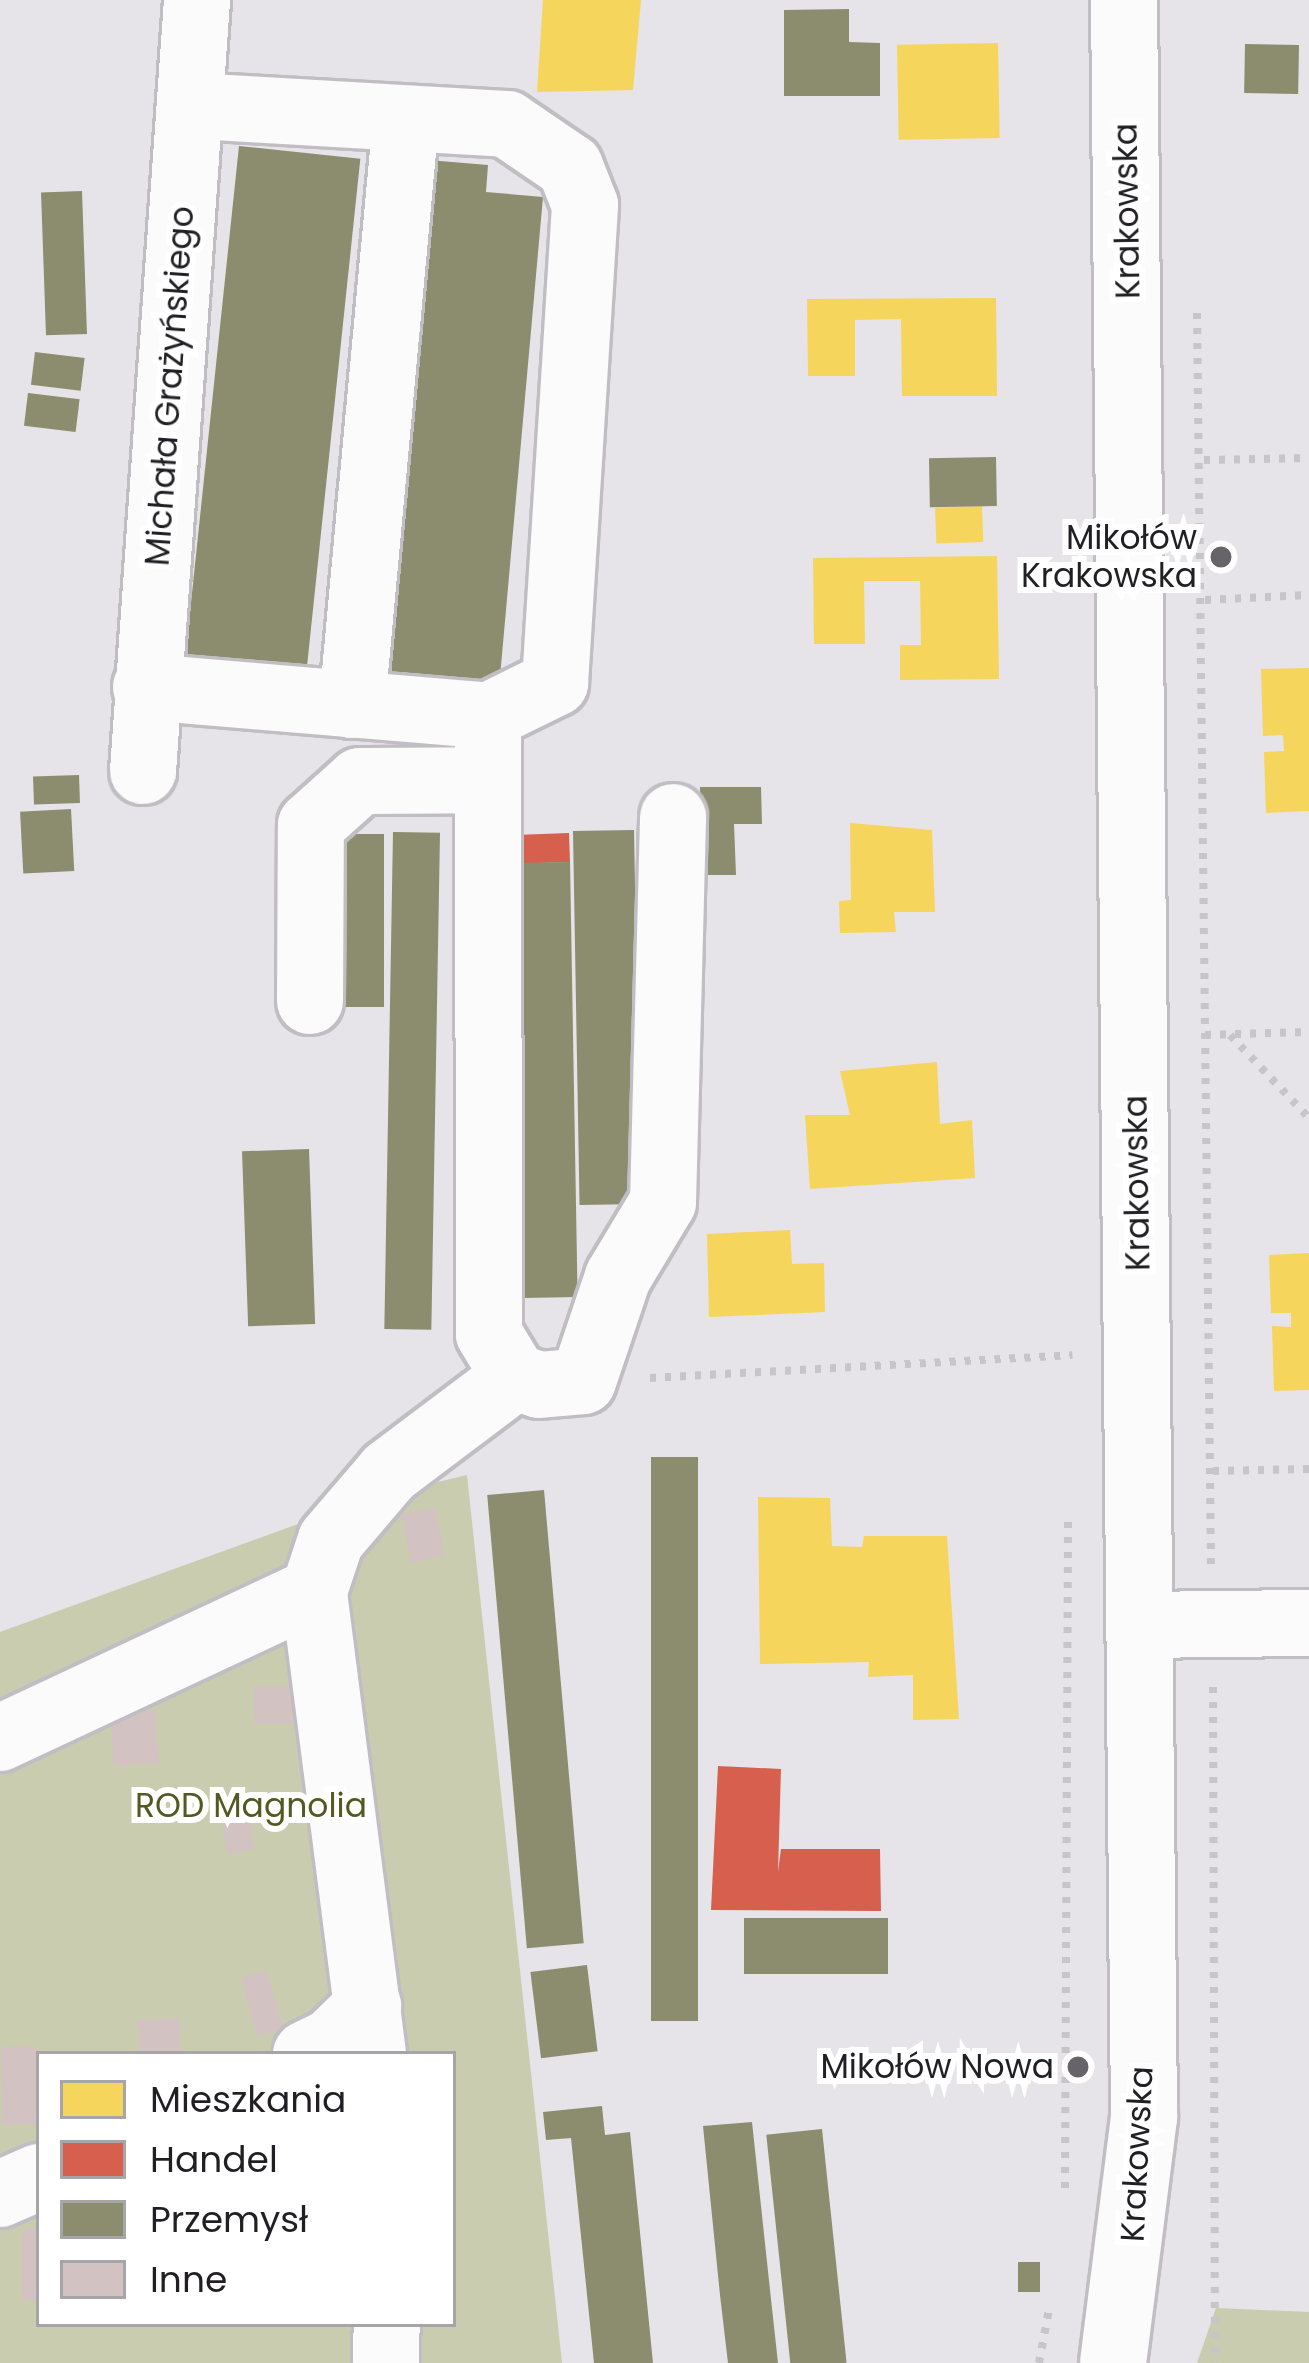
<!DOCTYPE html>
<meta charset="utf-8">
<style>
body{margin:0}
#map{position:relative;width:1309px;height:2363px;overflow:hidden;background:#e6e3e9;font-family:Poppins,sans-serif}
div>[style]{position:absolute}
.green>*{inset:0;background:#c9ccae}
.homes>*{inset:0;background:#f6d55c;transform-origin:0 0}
.shops>*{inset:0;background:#d6604d;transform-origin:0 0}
.industry>*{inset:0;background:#8c8c6e;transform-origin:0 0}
.building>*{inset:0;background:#d3c2c2;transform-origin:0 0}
.path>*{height:8px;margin-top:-4px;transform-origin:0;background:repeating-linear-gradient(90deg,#c6c5c8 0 6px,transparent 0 15px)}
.roads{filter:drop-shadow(3px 0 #c1bec3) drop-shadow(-3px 0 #c1bec3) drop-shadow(0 3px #c1bec3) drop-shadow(0 -3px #c1bec3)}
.minor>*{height:66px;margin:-33px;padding:0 33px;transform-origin:33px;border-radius:33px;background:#fbfbfc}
.dots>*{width:33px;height:33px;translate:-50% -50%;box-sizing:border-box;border:6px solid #fff;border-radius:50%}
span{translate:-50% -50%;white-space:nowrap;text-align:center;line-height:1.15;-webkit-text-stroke:12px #fff;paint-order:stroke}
.street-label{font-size:33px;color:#211f23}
.poi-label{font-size:33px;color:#211f23}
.right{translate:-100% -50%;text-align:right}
.park-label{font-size:33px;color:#525921}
.legend{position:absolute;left:36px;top:2051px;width:420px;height:276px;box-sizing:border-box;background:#fff;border:3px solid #a6a5a7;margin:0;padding:15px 21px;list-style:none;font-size:36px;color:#211f23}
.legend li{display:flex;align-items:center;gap:24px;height:60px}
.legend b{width:60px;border:3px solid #a6a5a7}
</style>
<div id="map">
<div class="green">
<i style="clip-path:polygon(evenodd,467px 1475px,562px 2363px,0 2363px,0 1632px,298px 1524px,357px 1553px,388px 1494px,467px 1475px,39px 2054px,453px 2054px,453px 2324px,39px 2324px,39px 2054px)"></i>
<i style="clip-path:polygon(1216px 2308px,1309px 2312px,1309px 2363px,1197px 2363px)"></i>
</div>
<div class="homes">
<i style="clip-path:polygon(543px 0,641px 0,633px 90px,537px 92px)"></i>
<i style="left:998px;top:43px;width:95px;height:101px;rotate:89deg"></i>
<i style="clip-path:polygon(996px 298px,997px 396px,902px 396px,901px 319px,855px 320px,855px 376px,808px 376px,807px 299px)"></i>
<i style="left:982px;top:506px;width:36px;height:47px;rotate:88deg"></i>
<i style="clip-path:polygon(997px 556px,999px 679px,900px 680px,900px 645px,921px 645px,920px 581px,864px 581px,865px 644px,814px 644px,813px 558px)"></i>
<i style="clip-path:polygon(1309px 668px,1309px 811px,1266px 813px,1264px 752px,1284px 751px,1283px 735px,1263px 736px,1261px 669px)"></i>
<i style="clip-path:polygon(850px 823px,932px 830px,935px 912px,894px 912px,896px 932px,840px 933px,839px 901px,851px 900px)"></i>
<i style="clip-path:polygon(937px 1062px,940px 1124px,972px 1120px,975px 1178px,810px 1189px,805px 1115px,850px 1115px,840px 1071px)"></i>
<i style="clip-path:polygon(790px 1230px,792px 1264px,824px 1263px,825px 1312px,709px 1317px,707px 1234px)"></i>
<i style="clip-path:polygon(1309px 1253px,1309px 1390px,1274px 1391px,1272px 1326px,1291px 1327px,1291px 1313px,1271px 1313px,1269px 1255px)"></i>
<i style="clip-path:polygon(758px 1497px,830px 1498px,832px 1546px,862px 1547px,864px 1536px,947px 1536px,959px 1719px,913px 1720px,913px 1675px,868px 1677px,869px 1662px,760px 1664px)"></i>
</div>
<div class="shops">
<i style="left:569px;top:833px;width:29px;height:54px;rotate:88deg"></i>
<i style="clip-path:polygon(718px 1766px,781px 1769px,778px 1872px,781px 1849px,880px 1849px,881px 1911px,711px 1910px)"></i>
</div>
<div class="industry">
<i style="clip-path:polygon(849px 9px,849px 42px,880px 43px,880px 96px,784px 96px,784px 10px)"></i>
<i style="left:1245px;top:44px;width:54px;height:49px;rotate:1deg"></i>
<i style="left:239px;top:146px;width:122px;height:519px;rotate:6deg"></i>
<i style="clip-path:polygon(428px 160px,488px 165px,486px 192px,543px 197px,499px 688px,382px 677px)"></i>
<i style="left:82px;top:191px;width:143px;height:41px;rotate:88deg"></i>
<i style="left:35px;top:352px;width:50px;height:33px;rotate:7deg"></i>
<i style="left:28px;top:393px;width:52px;height:33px;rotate:7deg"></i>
<i style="left:996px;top:457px;width:49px;height:67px;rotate:89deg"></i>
<i style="left:79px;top:775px;width:28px;height:46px;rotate:88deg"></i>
<i style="clip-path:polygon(700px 787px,761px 787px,762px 824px,734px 824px,736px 875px,701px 875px)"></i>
<i style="left:71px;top:809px;width:62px;height:51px;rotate:87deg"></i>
<i style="left:634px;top:830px;width:374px;height:61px;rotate:89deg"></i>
<i style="left:393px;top:832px;width:47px;height:497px;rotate:1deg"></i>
<i style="left:335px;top:834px;width:49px;height:173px"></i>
<i style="left:570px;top:862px;width:435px;height:55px;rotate:89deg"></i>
<i style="left:309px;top:1149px;width:175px;height:67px;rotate:88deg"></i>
<i style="left:651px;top:1457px;width:47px;height:564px"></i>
<i style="left:544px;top:1490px;width:455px;height:57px;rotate:85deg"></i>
<i style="left:888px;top:1918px;width:56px;height:144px;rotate:90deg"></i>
<i style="left:587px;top:1965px;width:87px;height:57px;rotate:83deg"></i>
<i style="clip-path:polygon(602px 2106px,605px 2135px,630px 2132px,653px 2363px,594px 2363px,571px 2138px,546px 2140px,543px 2112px)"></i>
<i style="clip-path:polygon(752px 2122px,770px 2290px,778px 2363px,728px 2363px,720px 2295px,703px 2126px)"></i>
<i style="left:822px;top:2129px;width:235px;height:56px;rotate:84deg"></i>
<i style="left:1018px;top:2262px;width:22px;height:30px"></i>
</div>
<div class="building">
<i style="left:435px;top:1508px;width:49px;height:34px;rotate:79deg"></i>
<i style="left:292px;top:1686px;width:38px;height:38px;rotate:90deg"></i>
<i style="left:155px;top:1710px;width:53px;height:45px;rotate:86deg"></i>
<i style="left:249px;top:1814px;width:36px;height:28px;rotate:81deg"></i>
<i style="left:267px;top:1970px;width:61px;height:27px;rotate:75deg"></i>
<i style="left:179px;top:2018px;width:36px;height:41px;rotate:87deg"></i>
<i style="left:37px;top:2046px;width:78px;height:36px;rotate:89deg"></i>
<i style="left:22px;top:2229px;width:17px;height:71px"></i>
</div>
<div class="path">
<i style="left:1197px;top:313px;width:1251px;rotate:89.36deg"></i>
<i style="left:1204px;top:460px;width:105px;rotate:-1.1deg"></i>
<i style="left:1205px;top:600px;width:104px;rotate:-2.8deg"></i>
<i style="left:1205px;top:1035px;width:104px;rotate:-1.7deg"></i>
<i style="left:1230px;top:1035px;width:115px;rotate:46.4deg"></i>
<i style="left:650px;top:1378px;width:423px;rotate:-3.1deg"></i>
<i style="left:1213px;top:1471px;width:96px;rotate:-1.2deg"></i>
<i style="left:1213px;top:1687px;width:676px;rotate:89.83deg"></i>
<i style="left:1065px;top:2188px;width:669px;rotate:-89.74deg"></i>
<i style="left:1039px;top:2363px;width:55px;rotate:-79.5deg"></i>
</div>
<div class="roads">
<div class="minor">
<i style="left:146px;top:687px;width:343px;rotate:4.8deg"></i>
<i style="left:488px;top:716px;width:75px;rotate:-26.2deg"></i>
<i style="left:555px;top:683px;width:479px;rotate:-86.4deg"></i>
<i style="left:585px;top:205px;width:41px;rotate:-111.5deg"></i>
<i style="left:570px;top:167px;width:76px;rotate:-145.7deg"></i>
<i style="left:507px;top:124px;width:316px;rotate:-176.7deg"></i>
<i style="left:352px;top:705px;width:588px;rotate:-84.74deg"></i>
<i style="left:488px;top:716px;width:618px;rotate:89.91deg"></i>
<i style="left:489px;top:1334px;width:50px;rotate:58.8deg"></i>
<i style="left:515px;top:1377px;width:25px;rotate:18deg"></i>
<i style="left:539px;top:1385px;width:44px;rotate:-5.2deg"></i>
<i style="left:583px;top:1381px;width:110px;rotate:-71.4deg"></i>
<i style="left:618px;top:1277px;width:87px;rotate:-59deg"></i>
<i style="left:663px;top:1202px;width:385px;rotate:-88.5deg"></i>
<i style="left:143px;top:771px;width:773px;rotate:-85.99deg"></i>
<i style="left:310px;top:1001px;width:176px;rotate:-89.7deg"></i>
<i style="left:311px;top:825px;width:66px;rotate:-41.9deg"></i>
<i style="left:360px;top:781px;width:128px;rotate:-0.4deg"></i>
<i style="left:1140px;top:1625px;width:169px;rotate:-0.7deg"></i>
<i style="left:0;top:1738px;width:347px;rotate:-25.1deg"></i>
<i style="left:306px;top:2054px;width:28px;rotate:-26deg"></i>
<i style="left:331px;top:2042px;width:52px;rotate:-44.2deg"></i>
<i style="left:373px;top:2054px;width:467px;rotate:-97.3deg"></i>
<i style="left:314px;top:1591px;width:54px;rotate:-71.6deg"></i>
<i style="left:331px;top:1540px;width:89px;rotate:-49.5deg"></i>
<i style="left:389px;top:1472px;width:158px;rotate:-37deg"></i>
<i style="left:0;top:2194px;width:43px;rotate:-23.6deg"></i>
<i style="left:386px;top:2363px;width:39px;rotate:-89deg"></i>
<i style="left:1113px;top:2363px;width:248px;rotate:-82.8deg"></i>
<i style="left:1144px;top:2117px;width:2117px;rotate:-90.54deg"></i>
</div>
</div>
<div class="dots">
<i style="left:1221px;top:557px;background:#666468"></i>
<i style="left:1078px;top:2067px;background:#666468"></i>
</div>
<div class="street-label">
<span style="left:1127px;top:211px;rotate:-91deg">Krakowska</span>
<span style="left:170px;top:386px;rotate:-86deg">Michała Grażyńskiego</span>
<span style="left:1137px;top:1183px;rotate:-91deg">Krakowska</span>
<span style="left:1137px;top:2154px;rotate:-87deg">Krakowska</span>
</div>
<div class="poi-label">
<span class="right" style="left:1197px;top:557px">Mikołów<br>Krakowska</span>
<span class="right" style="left:1054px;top:2067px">Mikołów Nowa</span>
</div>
<div class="park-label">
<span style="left:251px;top:1806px">ROD Magnolia</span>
</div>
<ul class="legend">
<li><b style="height:33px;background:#f6d55c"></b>Mieszkania</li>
<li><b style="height:33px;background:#d6604d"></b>Handel</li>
<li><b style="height:33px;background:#8c8c6e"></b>Przemysł</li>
<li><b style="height:33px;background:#d3c2c2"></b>Inne</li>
</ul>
</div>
